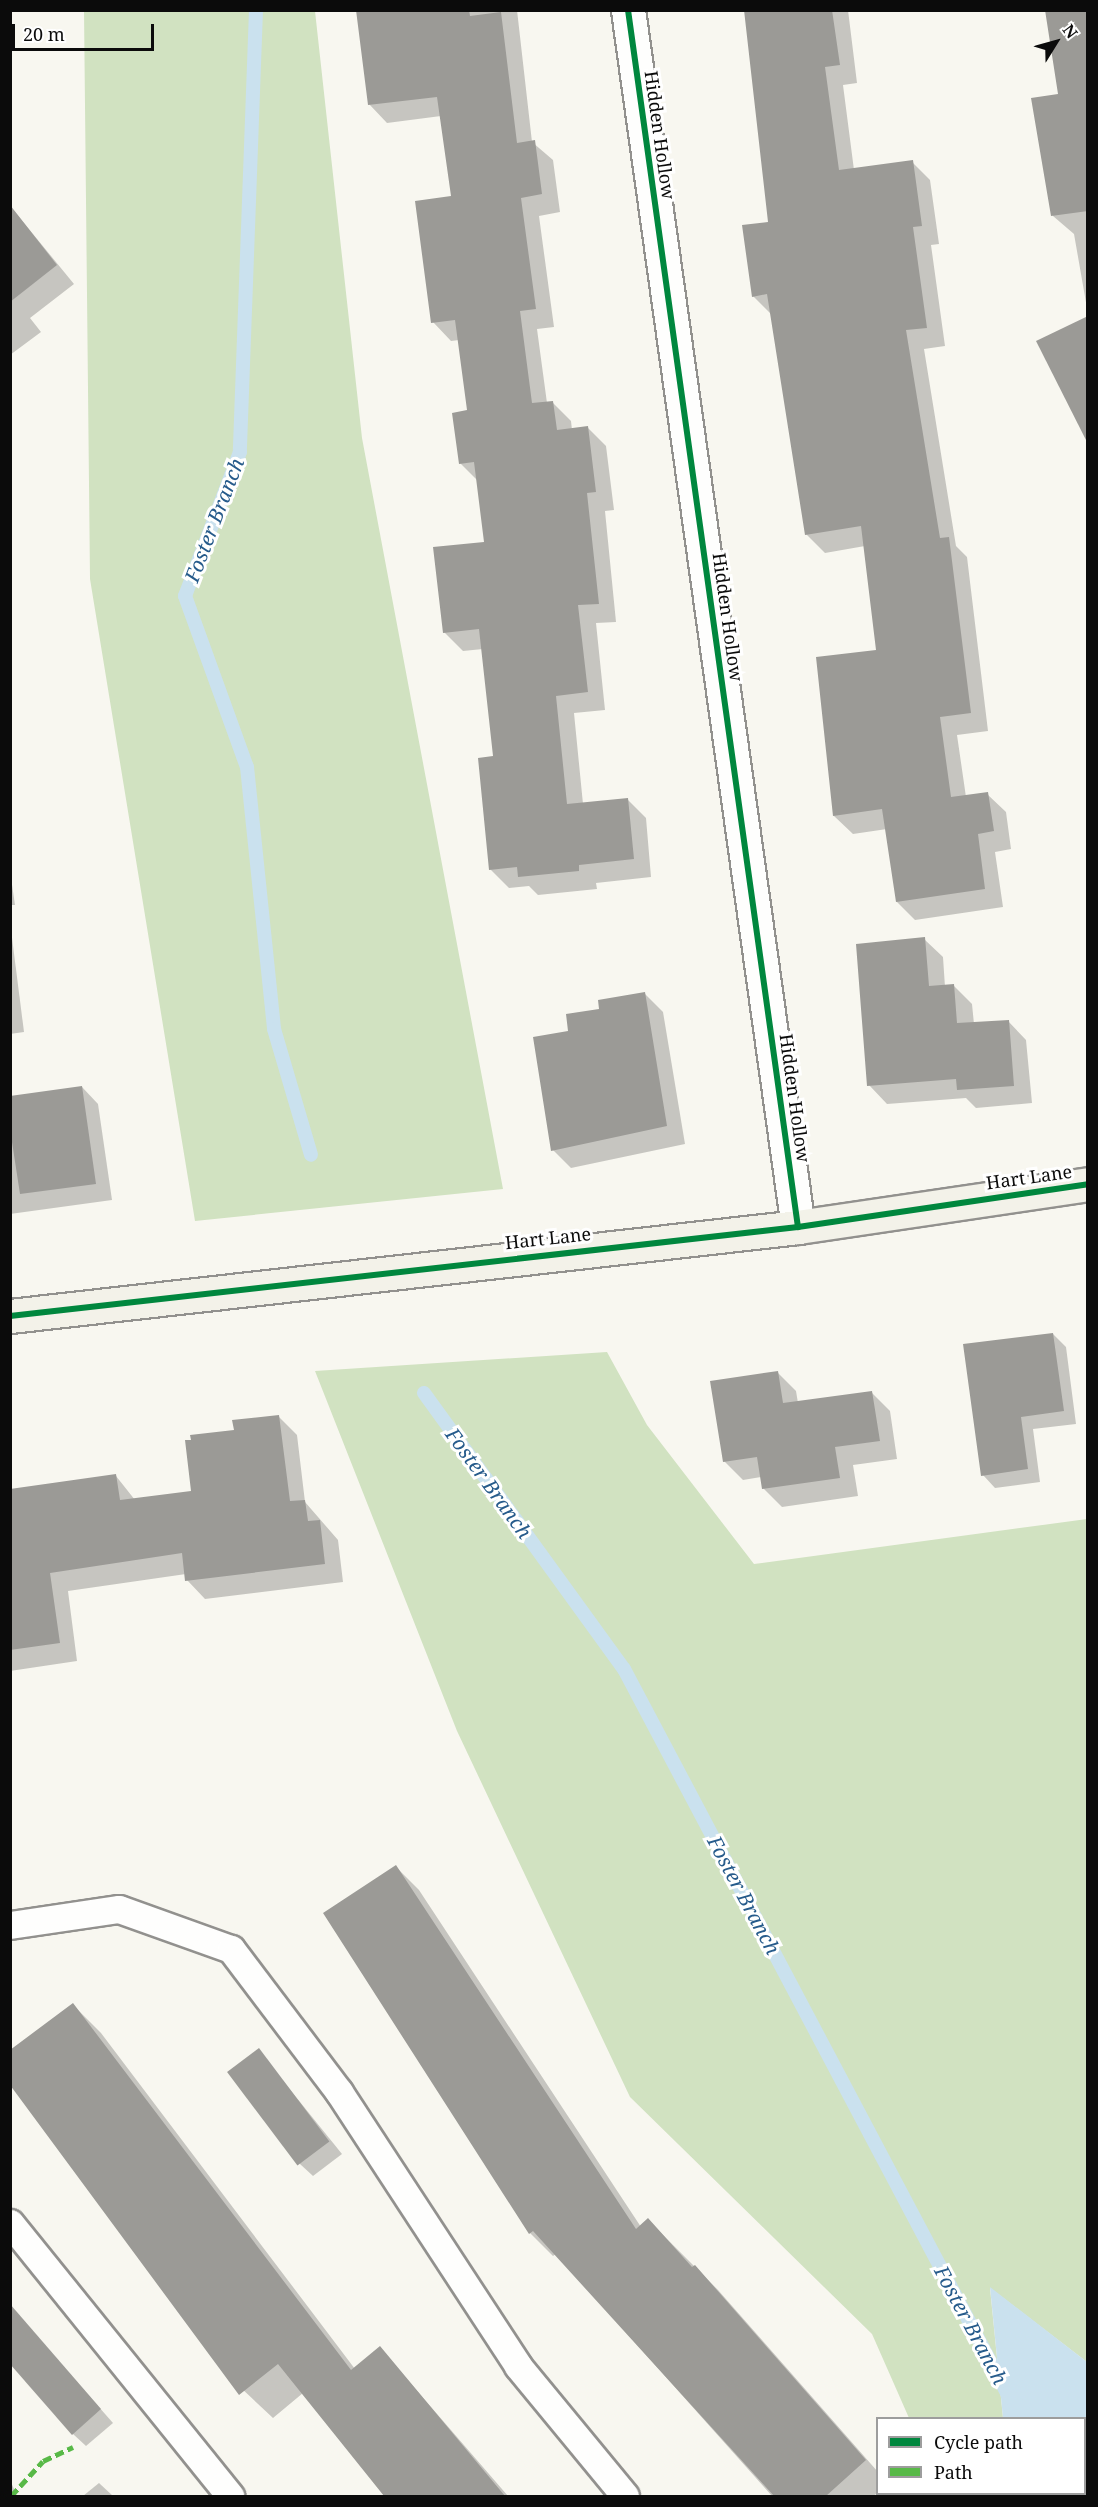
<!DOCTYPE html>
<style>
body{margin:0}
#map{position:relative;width:1098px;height:2507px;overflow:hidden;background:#f8f7f0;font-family:"Noto Serif",serif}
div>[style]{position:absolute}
.forest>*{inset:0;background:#d1e2c1;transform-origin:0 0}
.water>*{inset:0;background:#cae1ee}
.shadow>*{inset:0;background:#0003}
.stream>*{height:14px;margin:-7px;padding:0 7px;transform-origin:7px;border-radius:7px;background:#cae1ee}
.building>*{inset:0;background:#9b9a96;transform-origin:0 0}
.roads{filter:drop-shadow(2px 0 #92918e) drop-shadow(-2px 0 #92918e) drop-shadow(0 2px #92918e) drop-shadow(0 -2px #92918e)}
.lane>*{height:27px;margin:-13.5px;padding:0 13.5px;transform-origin:13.5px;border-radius:13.5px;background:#fefefd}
.street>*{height:33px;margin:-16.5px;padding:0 16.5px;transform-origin:16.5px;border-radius:16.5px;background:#fefefd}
.secondary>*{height:33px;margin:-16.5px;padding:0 16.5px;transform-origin:16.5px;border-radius:16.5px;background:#f3f2e9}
.quiet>*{height:4.5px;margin-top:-2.25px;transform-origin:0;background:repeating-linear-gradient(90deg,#58b947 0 9px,transparent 0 13.5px)}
.cycleway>*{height:6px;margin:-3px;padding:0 3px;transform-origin:3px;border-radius:3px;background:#00873e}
span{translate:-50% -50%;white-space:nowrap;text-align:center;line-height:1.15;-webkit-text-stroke:6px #fff;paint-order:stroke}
.street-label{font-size:18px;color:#0b0b0b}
.water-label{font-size:20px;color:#265b8b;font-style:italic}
.frame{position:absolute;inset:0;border:12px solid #0b0b0b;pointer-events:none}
.legend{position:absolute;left:876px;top:2417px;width:210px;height:78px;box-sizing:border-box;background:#fff;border:2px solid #9d9d9d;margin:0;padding:8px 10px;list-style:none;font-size:18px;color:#0b0b0b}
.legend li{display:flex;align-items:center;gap:12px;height:30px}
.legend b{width:30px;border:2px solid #9d9d9d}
.north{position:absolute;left:1026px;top:12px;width:60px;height:60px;-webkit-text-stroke:4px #fff;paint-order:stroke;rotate:53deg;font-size:16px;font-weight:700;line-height:24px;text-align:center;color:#0b0b0b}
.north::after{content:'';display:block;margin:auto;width:21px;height:27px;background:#0b0b0b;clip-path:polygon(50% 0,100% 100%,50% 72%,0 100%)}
.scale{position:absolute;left:12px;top:24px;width:142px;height:27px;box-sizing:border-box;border:3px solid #0b0b0b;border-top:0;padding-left:8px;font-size:18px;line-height:21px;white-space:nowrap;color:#0b0b0b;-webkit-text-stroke:4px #fff;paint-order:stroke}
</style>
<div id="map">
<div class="forest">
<i style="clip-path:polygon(84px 11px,315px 11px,362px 438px,503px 1189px,195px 1221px,90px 579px)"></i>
<i style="clip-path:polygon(607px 1352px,647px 1425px,754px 1564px,1087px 1519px,1087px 2362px,990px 2288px,1003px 2418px,909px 2418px,872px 2334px,630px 2097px,457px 1731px,315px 1371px)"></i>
<i style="left:942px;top:2494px;width:88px;height:2px"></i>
</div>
<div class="water">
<i style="clip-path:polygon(990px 2287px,1087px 2362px,1087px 2496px,1030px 2494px,1084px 2494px,1084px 2418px,1003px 2418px)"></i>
</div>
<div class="shadow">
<i style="clip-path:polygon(358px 10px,517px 10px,532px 142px,553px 160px,560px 212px,539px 216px,554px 327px,537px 329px,547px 403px,552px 402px,571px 421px,572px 430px,587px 427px,606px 446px,614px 510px,605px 511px,616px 622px,596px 623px,605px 710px,574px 713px,583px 804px,627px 799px,646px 818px,651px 877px,596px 883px,597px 889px,538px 895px,529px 886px,509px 888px,490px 869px,495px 758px,483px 649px,463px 651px,444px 632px,486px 543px,478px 481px,460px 463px,468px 411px,459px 340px,451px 341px,433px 322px,452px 197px,441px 116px,387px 123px,369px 104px)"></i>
<i style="clip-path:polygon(746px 10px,848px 10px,857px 83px,843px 85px,854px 170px,912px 162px,930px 180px,939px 244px,931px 245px,945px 346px,924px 349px,956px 546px,967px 557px,988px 731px,957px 735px,966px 797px,987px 794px,1006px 812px,1011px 849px,995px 852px,1003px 907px,915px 920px,897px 902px,887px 829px,853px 834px,834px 816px,878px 651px,865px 546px,825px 553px,806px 534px,772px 315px,753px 296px,769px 223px)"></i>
<i style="clip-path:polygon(1088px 10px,1088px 314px,1074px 234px,1053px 216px,1060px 95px)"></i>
<i style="clip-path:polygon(10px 206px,74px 284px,30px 318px,41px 332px,10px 355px)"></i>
<i style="clip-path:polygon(10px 871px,15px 905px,10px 905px)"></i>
<i style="clip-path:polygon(10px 922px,24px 1032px,10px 1034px)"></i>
<i style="clip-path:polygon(924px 939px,943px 957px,945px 987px,954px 986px,972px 1004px,974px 1024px,1008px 1021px,1026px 1040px,1032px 1103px,976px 1108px,966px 1098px,887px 1104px,869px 1085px)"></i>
<i style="clip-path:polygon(645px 994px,663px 1012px,685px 1144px,571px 1168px,553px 1150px,570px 1032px,601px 1010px)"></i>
<i style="clip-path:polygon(82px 1087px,98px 1104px,112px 1200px,10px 1214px,10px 1097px)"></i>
<i style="clip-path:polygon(1053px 1334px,1066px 1347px,1076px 1424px,1033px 1429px,1040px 1482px,995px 1488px,983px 1475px)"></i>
<i style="clip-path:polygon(777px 1372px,796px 1391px,798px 1403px,871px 1392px,890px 1411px,897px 1459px,853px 1465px,858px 1496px,782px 1507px,763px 1488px,761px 1477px,743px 1480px,724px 1461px)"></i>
<i style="clip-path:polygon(278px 1416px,297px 1435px,305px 1502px,338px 1540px,343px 1582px,205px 1599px,187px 1580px,186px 1574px,68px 1591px,77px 1661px,10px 1671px,10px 1490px,116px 1476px,135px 1500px,192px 1492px,236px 1431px)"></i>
<i style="clip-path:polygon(396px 1867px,419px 1890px,641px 2227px,648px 2220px,718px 2290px,878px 2472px,878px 2493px,873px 2496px,772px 2496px,556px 2254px,553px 2256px,530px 2233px)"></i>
<i style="clip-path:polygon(73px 2005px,101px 2033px,355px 2369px,380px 2348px,508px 2496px,386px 2496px,303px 2393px,273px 2418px,224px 2372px)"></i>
<i style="clip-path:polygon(258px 2050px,342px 2154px,313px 2176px,300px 2164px)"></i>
<i style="clip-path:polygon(24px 2322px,113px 2423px,86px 2446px,73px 2434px)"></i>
<i style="clip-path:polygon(10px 2480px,17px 2496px,10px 2496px)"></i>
<i style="clip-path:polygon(99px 2483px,113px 2496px,83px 2496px)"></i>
</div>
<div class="stream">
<i style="left:256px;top:10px;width:442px;rotate:92.1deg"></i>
<i style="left:240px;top:452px;width:154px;rotate:110.9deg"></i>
<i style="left:185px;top:596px;width:182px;rotate:70.1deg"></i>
<i style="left:247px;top:767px;width:263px;rotate:84.1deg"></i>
<i style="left:274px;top:1029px;width:131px;rotate:73.6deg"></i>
<i style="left:424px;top:1393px;width:341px;rotate:54.1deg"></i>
<i style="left:624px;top:1669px;width:819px;rotate:62.12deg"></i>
<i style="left:1007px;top:2393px;width:33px;rotate:49deg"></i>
</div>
<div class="building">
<i style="clip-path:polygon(356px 10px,469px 10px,470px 16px,501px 12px,517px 143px,535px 140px,542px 194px,521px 198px,536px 309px,520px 311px,532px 403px,553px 401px,557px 430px,588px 426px,596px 492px,587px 493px,599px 604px,578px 605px,588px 692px,556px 696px,567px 804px,628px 798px,634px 859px,579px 865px,579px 871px,518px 877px,517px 867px,489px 870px,478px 758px,493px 756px,479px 629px,443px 633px,433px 547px,484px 542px,474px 462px,459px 464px,452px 413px,467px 410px,455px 320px,431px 323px,415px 201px,451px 196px,437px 97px,368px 105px)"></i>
<i style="clip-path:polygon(744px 10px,832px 10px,840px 65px,825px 67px,839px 170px,913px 160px,922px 226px,913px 227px,927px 328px,906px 330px,940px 538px,949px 537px,971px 713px,940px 717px,951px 797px,988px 792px,994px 831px,978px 834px,985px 889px,896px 902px,882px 809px,833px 816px,816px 657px,876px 650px,861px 526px,805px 535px,767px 294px,752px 297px,742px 225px,768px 222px)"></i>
<i style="clip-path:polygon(1045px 10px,1088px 10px,1088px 211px,1051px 216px,1031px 98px,1058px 94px)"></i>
<i style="clip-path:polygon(10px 205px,57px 265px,10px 302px)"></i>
<i style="clip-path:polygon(1088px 316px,1088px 444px,1036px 341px)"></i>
<i style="clip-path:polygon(925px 937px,929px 986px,954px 984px,957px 1023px,1009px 1020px,1014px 1086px,957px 1090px,956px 1079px,867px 1086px,856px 944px)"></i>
<i style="clip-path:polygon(645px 992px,667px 1126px,551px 1151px,533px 1037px,568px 1031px,566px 1014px,599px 1009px,598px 1000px)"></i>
<i style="clip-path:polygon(82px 1086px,96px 1184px,20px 1194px,10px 1129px,10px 1096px)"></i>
<i style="clip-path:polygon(1053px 1333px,1064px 1411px,1021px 1417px,1028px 1469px,981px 1476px,963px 1344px)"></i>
<i style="clip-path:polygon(778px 1371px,783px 1403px,872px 1391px,880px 1441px,835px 1447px,840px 1478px,762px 1489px,757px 1457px,723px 1462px,710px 1381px)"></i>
<i style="clip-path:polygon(279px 1415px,290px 1501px,305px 1500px,308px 1521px,320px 1520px,325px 1564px,185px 1581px,182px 1553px,50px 1573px,60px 1643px,10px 1650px,10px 1489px,116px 1474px,120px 1500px,191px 1491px,185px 1440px,191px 1440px,190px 1435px,234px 1430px,232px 1420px)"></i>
<i style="clip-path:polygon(396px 1865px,636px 2229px,648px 2218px,692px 2267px,695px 2265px,866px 2460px,826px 2496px,774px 2496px,533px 2231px,529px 2234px,323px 1913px)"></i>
<i style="clip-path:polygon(73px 2003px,351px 2370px,380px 2346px,505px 2496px,384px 2496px,278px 2364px,239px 2395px,10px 2085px,10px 2050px)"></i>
<i style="left:259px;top:2048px;width:117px;height:40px;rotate:53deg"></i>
<i style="clip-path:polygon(10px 2304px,101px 2409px,72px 2435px,10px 2364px)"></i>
</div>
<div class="roads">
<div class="lane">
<i style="left:10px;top:1925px;width:110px;rotate:-8.4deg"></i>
<i style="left:119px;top:1909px;width:119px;rotate:19.7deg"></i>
<i style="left:231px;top:1949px;width:179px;rotate:52.9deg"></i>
<i style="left:339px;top:2092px;width:327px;rotate:56.8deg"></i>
<i style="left:518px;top:2366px;width:168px;rotate:50.5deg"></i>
<i style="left:10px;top:2223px;width:351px;rotate:51.1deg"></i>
</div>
<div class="street">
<i style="left:628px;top:10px;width:1229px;rotate:82.05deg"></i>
</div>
<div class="secondary">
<i style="left:10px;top:1316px;width:793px;rotate:-6.44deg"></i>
<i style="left:798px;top:1227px;width:293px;rotate:-8.4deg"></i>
</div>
</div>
<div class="quiet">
<i style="left:11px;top:2496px;width:47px;rotate:-47.6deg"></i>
<i style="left:43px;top:2461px;width:33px;rotate:-25deg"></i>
</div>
<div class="cycleway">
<i style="left:628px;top:10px;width:1229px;rotate:82.05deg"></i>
<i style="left:10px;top:1316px;width:793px;rotate:-6.44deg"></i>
<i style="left:798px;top:1227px;width:293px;rotate:-8.4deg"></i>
</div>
<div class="street-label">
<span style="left:660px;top:135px;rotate:82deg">Hidden Hollow</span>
<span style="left:728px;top:617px;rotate:82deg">Hidden Hollow</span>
<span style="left:795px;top:1098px;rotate:82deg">Hidden Hollow</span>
<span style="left:1029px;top:1177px;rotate:-8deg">Hart Lane</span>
<span style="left:548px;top:1238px;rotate:-6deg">Hart Lane</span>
</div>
<div class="water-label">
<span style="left:214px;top:520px;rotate:-69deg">Foster Branch</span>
<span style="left:489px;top:1483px;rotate:54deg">Foster Branch</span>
<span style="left:744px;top:1895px;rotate:62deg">Foster Branch</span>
<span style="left:971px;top:2325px;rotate:62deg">Foster Branch</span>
</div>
<div class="frame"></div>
<ul class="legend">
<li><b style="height:8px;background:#00873e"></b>Cycle path</li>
<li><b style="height:8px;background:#58b947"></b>Path</li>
</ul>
<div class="north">N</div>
<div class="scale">20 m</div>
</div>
